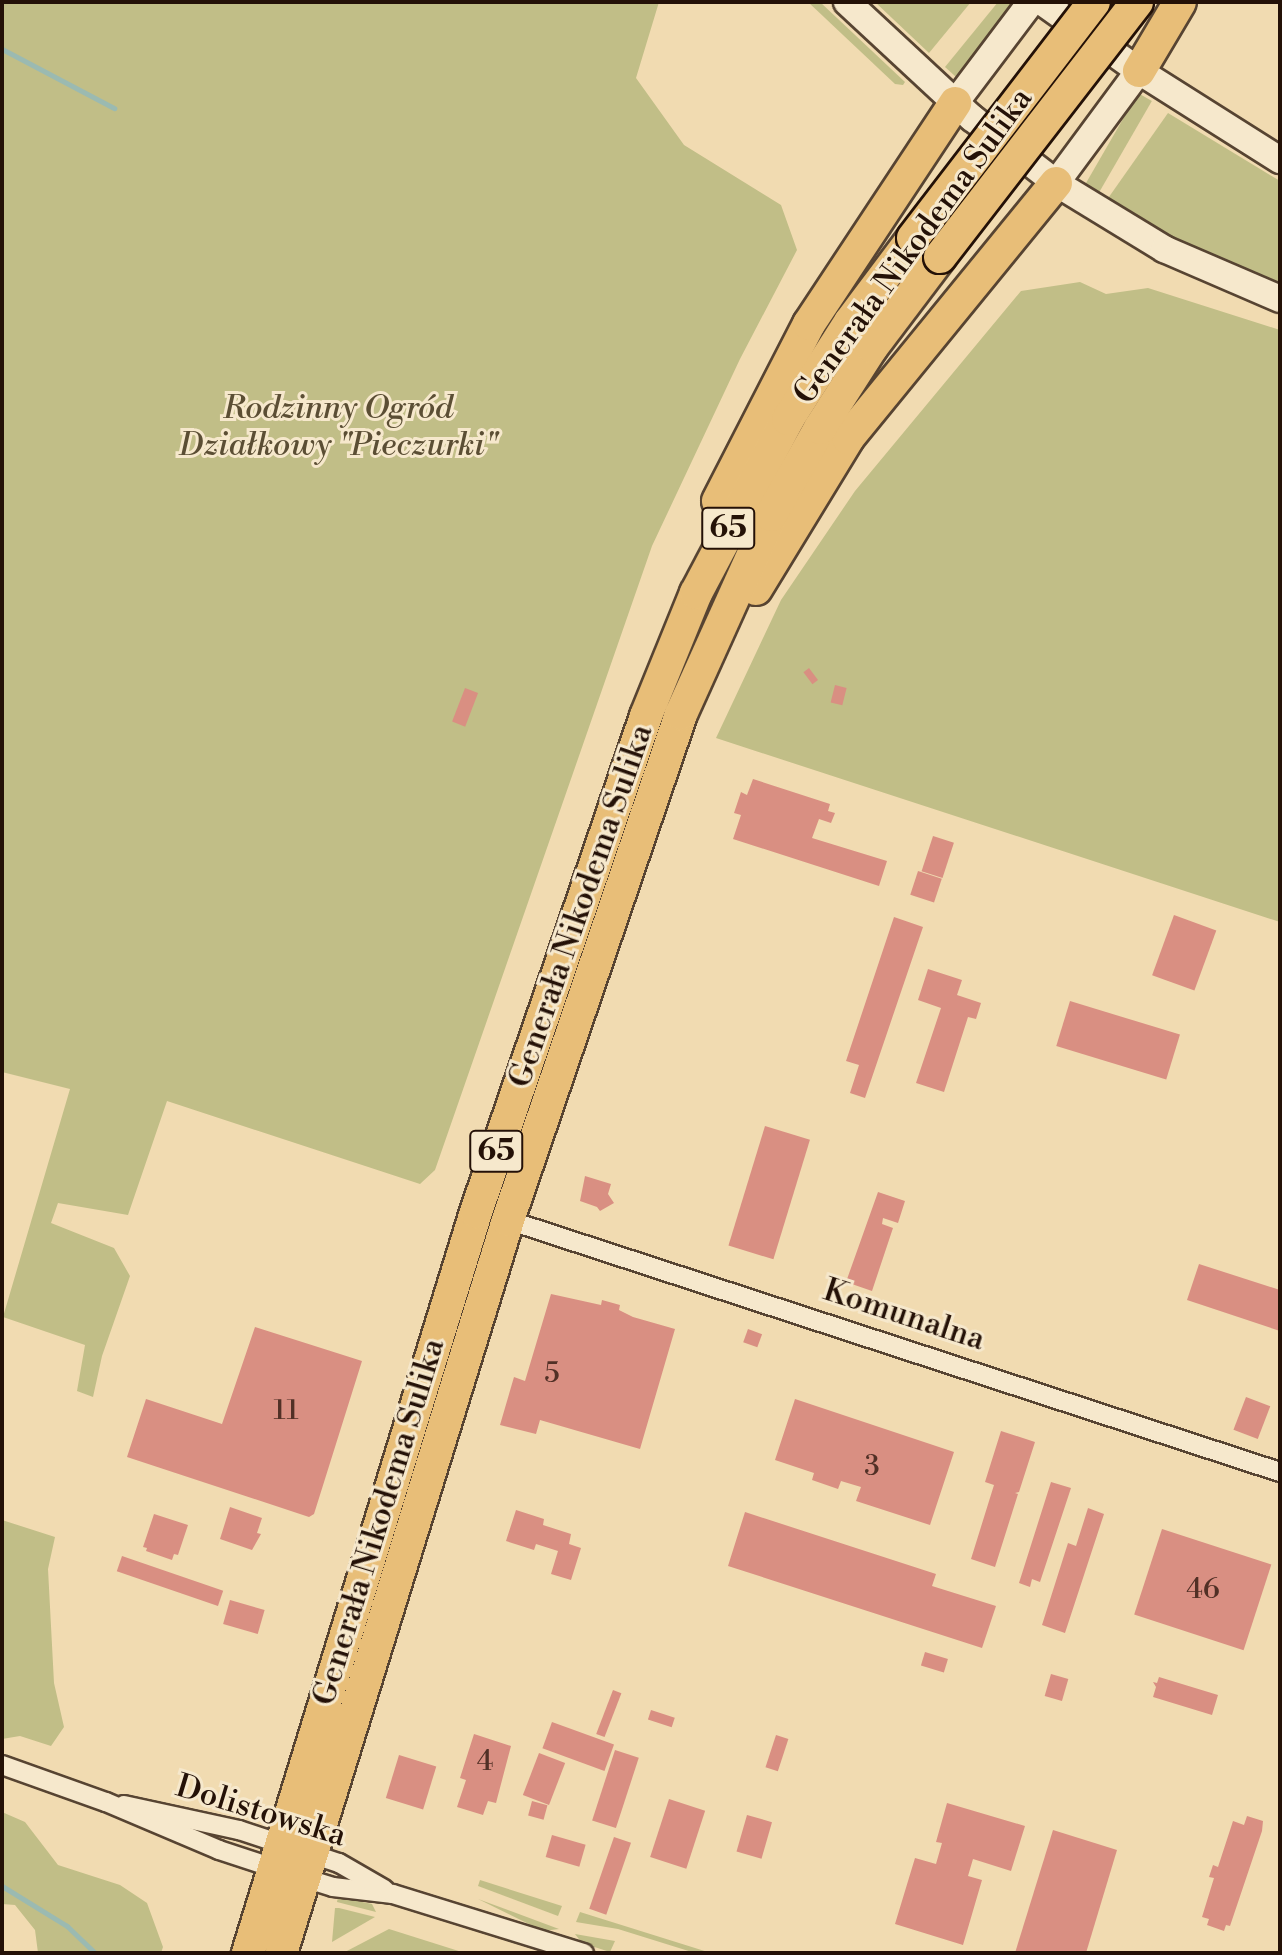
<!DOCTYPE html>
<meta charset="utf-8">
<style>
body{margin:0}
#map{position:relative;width:1282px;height:1955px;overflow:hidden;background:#f1dbb1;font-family:"Libre Bodoni",serif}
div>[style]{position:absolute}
.green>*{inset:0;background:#c1be87;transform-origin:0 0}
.stream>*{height:5px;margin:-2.5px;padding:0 2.5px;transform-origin:2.5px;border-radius:2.5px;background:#9bbab1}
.building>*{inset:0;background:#d98f82;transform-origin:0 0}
.roads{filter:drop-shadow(2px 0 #574432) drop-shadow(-2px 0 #574432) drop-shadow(0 2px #574432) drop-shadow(0 -2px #574432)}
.minor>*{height:18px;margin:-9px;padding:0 9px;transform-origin:9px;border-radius:9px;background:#f6e8cc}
.secondary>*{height:26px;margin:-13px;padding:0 13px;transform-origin:13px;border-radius:13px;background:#f6e8cc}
.trunk>*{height:32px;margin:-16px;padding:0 16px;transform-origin:16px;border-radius:16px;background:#e8be78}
.bridges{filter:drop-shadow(2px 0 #241107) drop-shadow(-2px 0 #241107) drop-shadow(0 2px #241107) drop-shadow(0 -2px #241107)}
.trunk-bridge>*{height:32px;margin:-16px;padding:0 16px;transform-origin:16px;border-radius:16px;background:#e8be78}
span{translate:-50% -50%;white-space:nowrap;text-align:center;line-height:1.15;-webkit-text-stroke:6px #f6e8cc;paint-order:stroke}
.number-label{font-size:28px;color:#513026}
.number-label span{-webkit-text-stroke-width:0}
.shield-label span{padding:2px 6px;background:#f6e8cc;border:2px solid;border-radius:6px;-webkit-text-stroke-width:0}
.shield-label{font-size:30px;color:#241107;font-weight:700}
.street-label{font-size:32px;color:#241107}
.park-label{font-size:32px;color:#5b4e34;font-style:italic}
.frame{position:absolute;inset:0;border:4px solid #241107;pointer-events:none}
</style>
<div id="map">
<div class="green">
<i style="clip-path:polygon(2px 2px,659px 2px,636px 78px,684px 145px,781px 205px,797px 250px,740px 359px,652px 546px,435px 1170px,420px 1184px,167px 1101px,128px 1215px,58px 1203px,51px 1223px,114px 1248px,130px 1276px,102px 1356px,93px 1397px,77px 1391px,85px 1345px,3px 1317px,70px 1089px,2px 1072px)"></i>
<i style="clip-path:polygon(808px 2px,820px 2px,905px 82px,903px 85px,895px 84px)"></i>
<i style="clip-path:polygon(875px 2px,971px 2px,929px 53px)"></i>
<i style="clip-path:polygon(998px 2px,1016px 2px,956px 77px,945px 67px)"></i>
<i style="left:1138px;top:93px;width:16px;height:110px;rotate:30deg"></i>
<i style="clip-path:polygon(1168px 113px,1280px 181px,1280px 288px,1170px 239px,1104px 204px)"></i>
<i style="clip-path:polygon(1080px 282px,1106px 294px,1148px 288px,1280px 330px,1280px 922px,716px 738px,781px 600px,855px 491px,1021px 291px)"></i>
<i style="clip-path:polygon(2px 1520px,55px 1537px,48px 1569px,54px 1683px,64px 1727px,51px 1746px,20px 1736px,2px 1739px)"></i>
<i style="clip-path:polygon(2px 1812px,25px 1822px,58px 1865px,120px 1885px,147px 1903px,163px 1947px,161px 1953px,38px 1953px,35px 1930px,15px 1905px,2px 1904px)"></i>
<i style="clip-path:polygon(480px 1880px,562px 1906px,558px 1916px,478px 1886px)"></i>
<i style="clip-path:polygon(338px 1897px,372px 1904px,376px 1912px,337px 1902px)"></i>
<i style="clip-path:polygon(478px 1899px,559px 1929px,543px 1931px)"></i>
<i style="clip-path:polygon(335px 1908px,339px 1908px,375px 1917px,332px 1942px)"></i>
<i style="clip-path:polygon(580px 1912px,711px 1953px,695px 1953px,618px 1929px,576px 1922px)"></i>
<i style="clip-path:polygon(389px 1929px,465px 1953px,343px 1953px)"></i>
<i style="clip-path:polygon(575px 1934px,615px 1941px,610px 1952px,582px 1943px)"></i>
</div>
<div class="stream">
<i style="left:2px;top:49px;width:127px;rotate:27.8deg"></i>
<i style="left:2px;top:1886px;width:76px;rotate:31.6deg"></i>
<i style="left:67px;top:1926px;width:39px;rotate:44deg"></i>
</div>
<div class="building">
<i style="left:809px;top:668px;width:15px;height:7px;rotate:53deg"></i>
<i style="left:835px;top:685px;width:12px;height:18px;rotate:14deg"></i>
<i style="left:465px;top:688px;width:14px;height:36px;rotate:21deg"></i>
<i style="clip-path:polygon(753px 779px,830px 804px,828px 811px,835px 813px,831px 823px,819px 819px,812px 838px,887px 861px,879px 886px,733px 839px,741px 815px,734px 813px,741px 792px,747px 795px)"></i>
<i style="left:933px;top:836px;width:22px;height:37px;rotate:18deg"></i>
<i style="left:918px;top:871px;width:25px;height:25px;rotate:18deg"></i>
<i style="left:1174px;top:915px;width:45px;height:64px;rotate:20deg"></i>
<i style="clip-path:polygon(894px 917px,923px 927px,865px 1098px,850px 1093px,859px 1065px,846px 1061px)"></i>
<i style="clip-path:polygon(928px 969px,962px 980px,957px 995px,981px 1003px,976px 1019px,968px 1017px,944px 1092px,916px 1083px,941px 1008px,918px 1000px)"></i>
<i style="left:1070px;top:1001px;width:115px;height:47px;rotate:17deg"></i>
<i style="left:765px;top:1126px;width:47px;height:125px;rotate:17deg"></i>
<i style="clip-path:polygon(585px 1176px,611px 1184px,608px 1194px,614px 1203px,600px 1211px,597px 1207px,580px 1201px)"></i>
<i style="clip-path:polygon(878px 1192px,905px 1201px,898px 1223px,883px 1218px,882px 1224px,893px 1228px,872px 1291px,846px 1282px)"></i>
<i style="clip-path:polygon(1199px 1264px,1280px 1290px,1280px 1331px,1187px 1300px)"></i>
<i style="clip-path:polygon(551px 1294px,601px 1305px,602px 1300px,620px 1305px,619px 1310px,633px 1317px,675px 1329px,640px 1449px,540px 1420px,536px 1434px,500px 1425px,514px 1377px,525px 1381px)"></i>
<i style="clip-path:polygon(255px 1327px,362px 1361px,314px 1514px,309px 1517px,127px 1457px,146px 1399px,222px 1424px)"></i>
<i style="left:748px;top:1329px;width:15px;height:14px;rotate:20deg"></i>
<i style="left:1246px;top:1397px;width:26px;height:35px;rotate:21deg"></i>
<i style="clip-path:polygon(795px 1399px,954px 1452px,930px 1525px,856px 1501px,861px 1487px,841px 1481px,838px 1489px,812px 1480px,814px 1473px,775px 1460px)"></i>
<i style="clip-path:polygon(1001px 1431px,1035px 1442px,1019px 1492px,1015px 1493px,1018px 1494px,995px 1567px,971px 1559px,994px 1485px,985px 1482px)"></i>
<i style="clip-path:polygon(1051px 1482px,1071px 1488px,1040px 1582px,1032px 1579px,1030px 1587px,1019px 1583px)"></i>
<i style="clip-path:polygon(230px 1507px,262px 1518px,257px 1533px,261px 1534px,252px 1550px,220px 1539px)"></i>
<i style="clip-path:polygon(1088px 1508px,1104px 1514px,1065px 1633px,1042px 1625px,1068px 1543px,1076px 1546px)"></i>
<i style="clip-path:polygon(516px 1510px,544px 1519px,543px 1525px,571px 1534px,569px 1544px,581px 1548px,571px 1580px,551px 1574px,558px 1551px,536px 1544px,534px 1550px,506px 1541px)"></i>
<i style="clip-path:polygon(745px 1512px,936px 1574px,932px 1586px,996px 1606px,982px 1648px,728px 1566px)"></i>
<i style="clip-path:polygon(154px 1514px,188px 1525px,178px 1555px,174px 1554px,172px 1560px,146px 1551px,147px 1548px,143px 1547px)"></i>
<i style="left:1162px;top:1529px;width:115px;height:90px;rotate:18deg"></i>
<i style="left:122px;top:1556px;width:107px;height:16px;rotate:19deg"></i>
<i style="left:230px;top:1600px;width:36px;height:25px;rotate:16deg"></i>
<i style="left:925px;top:1652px;width:24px;height:14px;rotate:17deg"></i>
<i style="left:1051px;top:1674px;width:18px;height:23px;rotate:16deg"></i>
<i style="clip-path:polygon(1159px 1677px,1218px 1695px,1212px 1715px,1153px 1697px,1156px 1687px,1153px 1682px,1157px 1683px)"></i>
<i style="left:613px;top:1690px;width:9px;height:47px;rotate:21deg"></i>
<i style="left:651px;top:1710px;width:25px;height:10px;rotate:18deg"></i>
<i style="left:552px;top:1722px;width:66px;height:28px;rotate:20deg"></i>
<i style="clip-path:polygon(474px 1734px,511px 1746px,496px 1803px,488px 1801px,483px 1815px,457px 1807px,466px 1780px,460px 1778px)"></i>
<i style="left:776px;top:1735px;width:13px;height:34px;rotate:18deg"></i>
<i style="left:615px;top:1750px;width:25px;height:74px;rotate:18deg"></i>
<i style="left:539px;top:1753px;width:28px;height:45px;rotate:21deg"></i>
<i style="left:399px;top:1755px;width:39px;height:45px;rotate:17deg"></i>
<i style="left:669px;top:1799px;width:38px;height:61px;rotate:18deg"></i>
<i style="left:532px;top:1801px;width:16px;height:15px;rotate:15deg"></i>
<i style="clip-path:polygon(947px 1803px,1025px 1826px,1011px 1871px,973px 1859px,968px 1876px,982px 1880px,963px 1945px,895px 1924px,915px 1858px,936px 1864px,942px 1843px,936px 1842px)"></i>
<i style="left:747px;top:1815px;width:26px;height:38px;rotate:16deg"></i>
<i style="clip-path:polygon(1247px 1816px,1263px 1821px,1262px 1831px,1230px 1926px,1226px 1925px,1224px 1931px,1207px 1925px,1209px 1919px,1202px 1917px,1214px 1878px,1209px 1877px,1213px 1865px,1218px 1867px,1233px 1821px,1244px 1825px)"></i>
<i style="clip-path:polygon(1053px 1830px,1117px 1850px,1086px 1953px,1015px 1953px)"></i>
<i style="left:552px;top:1835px;width:35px;height:23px;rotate:16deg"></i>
<i style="left:614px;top:1837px;width:18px;height:76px;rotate:19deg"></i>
</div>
<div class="roads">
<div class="minor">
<i style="left:508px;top:1220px;width:812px;rotate:18.08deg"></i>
<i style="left:2px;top:1765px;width:110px;rotate:19.6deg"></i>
<i style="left:106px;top:1802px;width:123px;rotate:23deg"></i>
<i style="left:219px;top:1850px;width:89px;rotate:18.2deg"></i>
<i style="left:304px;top:1878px;width:30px;rotate:17deg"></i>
<i style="left:333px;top:1887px;width:60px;rotate:6.7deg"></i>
<i style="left:393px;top:1894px;width:200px;rotate:17.2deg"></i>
<i style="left:124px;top:1805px;width:118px;rotate:12.3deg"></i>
<i style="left:239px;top:1830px;width:105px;rotate:18.3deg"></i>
<i style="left:339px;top:1863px;width:52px;rotate:30deg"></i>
</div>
<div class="secondary">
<i style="left:847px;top:2px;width:171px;rotate:42.9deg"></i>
<i style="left:972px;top:118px;width:106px;rotate:37.7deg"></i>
<i style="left:1056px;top:183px;width:127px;rotate:31.4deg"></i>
<i style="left:1164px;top:249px;width:126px;rotate:23.3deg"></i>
<i style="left:1042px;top:2px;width:119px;rotate:35.4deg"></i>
<i style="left:1139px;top:71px;width:167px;rotate:32.3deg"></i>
<i style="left:955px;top:103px;width:126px;rotate:-53deg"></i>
<i style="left:1056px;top:183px;width:139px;rotate:-53.5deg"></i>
</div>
<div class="trunk">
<i style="left:1139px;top:71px;width:80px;rotate:-59.3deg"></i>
<i style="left:718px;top:501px;width:199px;rotate:-62.8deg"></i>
<i style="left:809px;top:324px;width:265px;rotate:-56.5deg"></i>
<i style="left:756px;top:589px;width:177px;rotate:-58.6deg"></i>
<i style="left:848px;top:438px;width:329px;rotate:-50.8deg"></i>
<i style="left:248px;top:1953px;width:775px;rotate:-72.9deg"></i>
<i style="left:476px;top:1212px;width:524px;rotate:-71.08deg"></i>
<i style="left:646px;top:716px;width:133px;rotate:-67.9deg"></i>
<i style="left:696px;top:593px;width:197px;rotate:-62.1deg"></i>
<i style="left:788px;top:419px;width:115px;rotate:-57.4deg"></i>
<i style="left:850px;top:322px;width:105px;rotate:-53.1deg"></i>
<i style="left:281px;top:1953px;width:767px;rotate:-72.79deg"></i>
<i style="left:508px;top:1220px;width:535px;rotate:-71.12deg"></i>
<i style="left:681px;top:714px;width:218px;rotate:-65.7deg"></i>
<i style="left:771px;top:515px;width:100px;rotate:-60.6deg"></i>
<i style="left:820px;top:428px;width:96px;rotate:-57.3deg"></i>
<i style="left:872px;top:347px;width:113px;rotate:-52.9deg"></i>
</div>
</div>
<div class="bridges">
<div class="trunk-bridge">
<i style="left:913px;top:238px;width:297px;rotate:-52.5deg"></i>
<i style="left:940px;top:257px;width:322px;rotate:-52.3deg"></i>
</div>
</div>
<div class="number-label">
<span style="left:552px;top:1374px">5</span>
<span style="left:286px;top:1411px">11</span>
<span style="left:872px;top:1467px">3</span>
<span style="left:1203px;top:1590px">46</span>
<span style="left:485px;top:1762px">4</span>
</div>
<div class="shield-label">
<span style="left:728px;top:528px">65</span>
<span style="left:496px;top:1151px">65</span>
</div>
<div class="street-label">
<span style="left:913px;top:246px;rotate:-54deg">Generała Nikodema Sulika</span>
<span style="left:581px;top:906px;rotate:-71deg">Generała Nikodema Sulika</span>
<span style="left:904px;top:1315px;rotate:18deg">Komunalna</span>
<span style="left:379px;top:1522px;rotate:-73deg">Generała Nikodema Sulika</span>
<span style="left:261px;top:1811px;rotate:17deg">Dolistowska</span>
</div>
<div class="park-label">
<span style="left:338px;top:427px">Rodzinny Ogród<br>Działkowy "Pieczurki"</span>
</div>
<div class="frame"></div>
</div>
